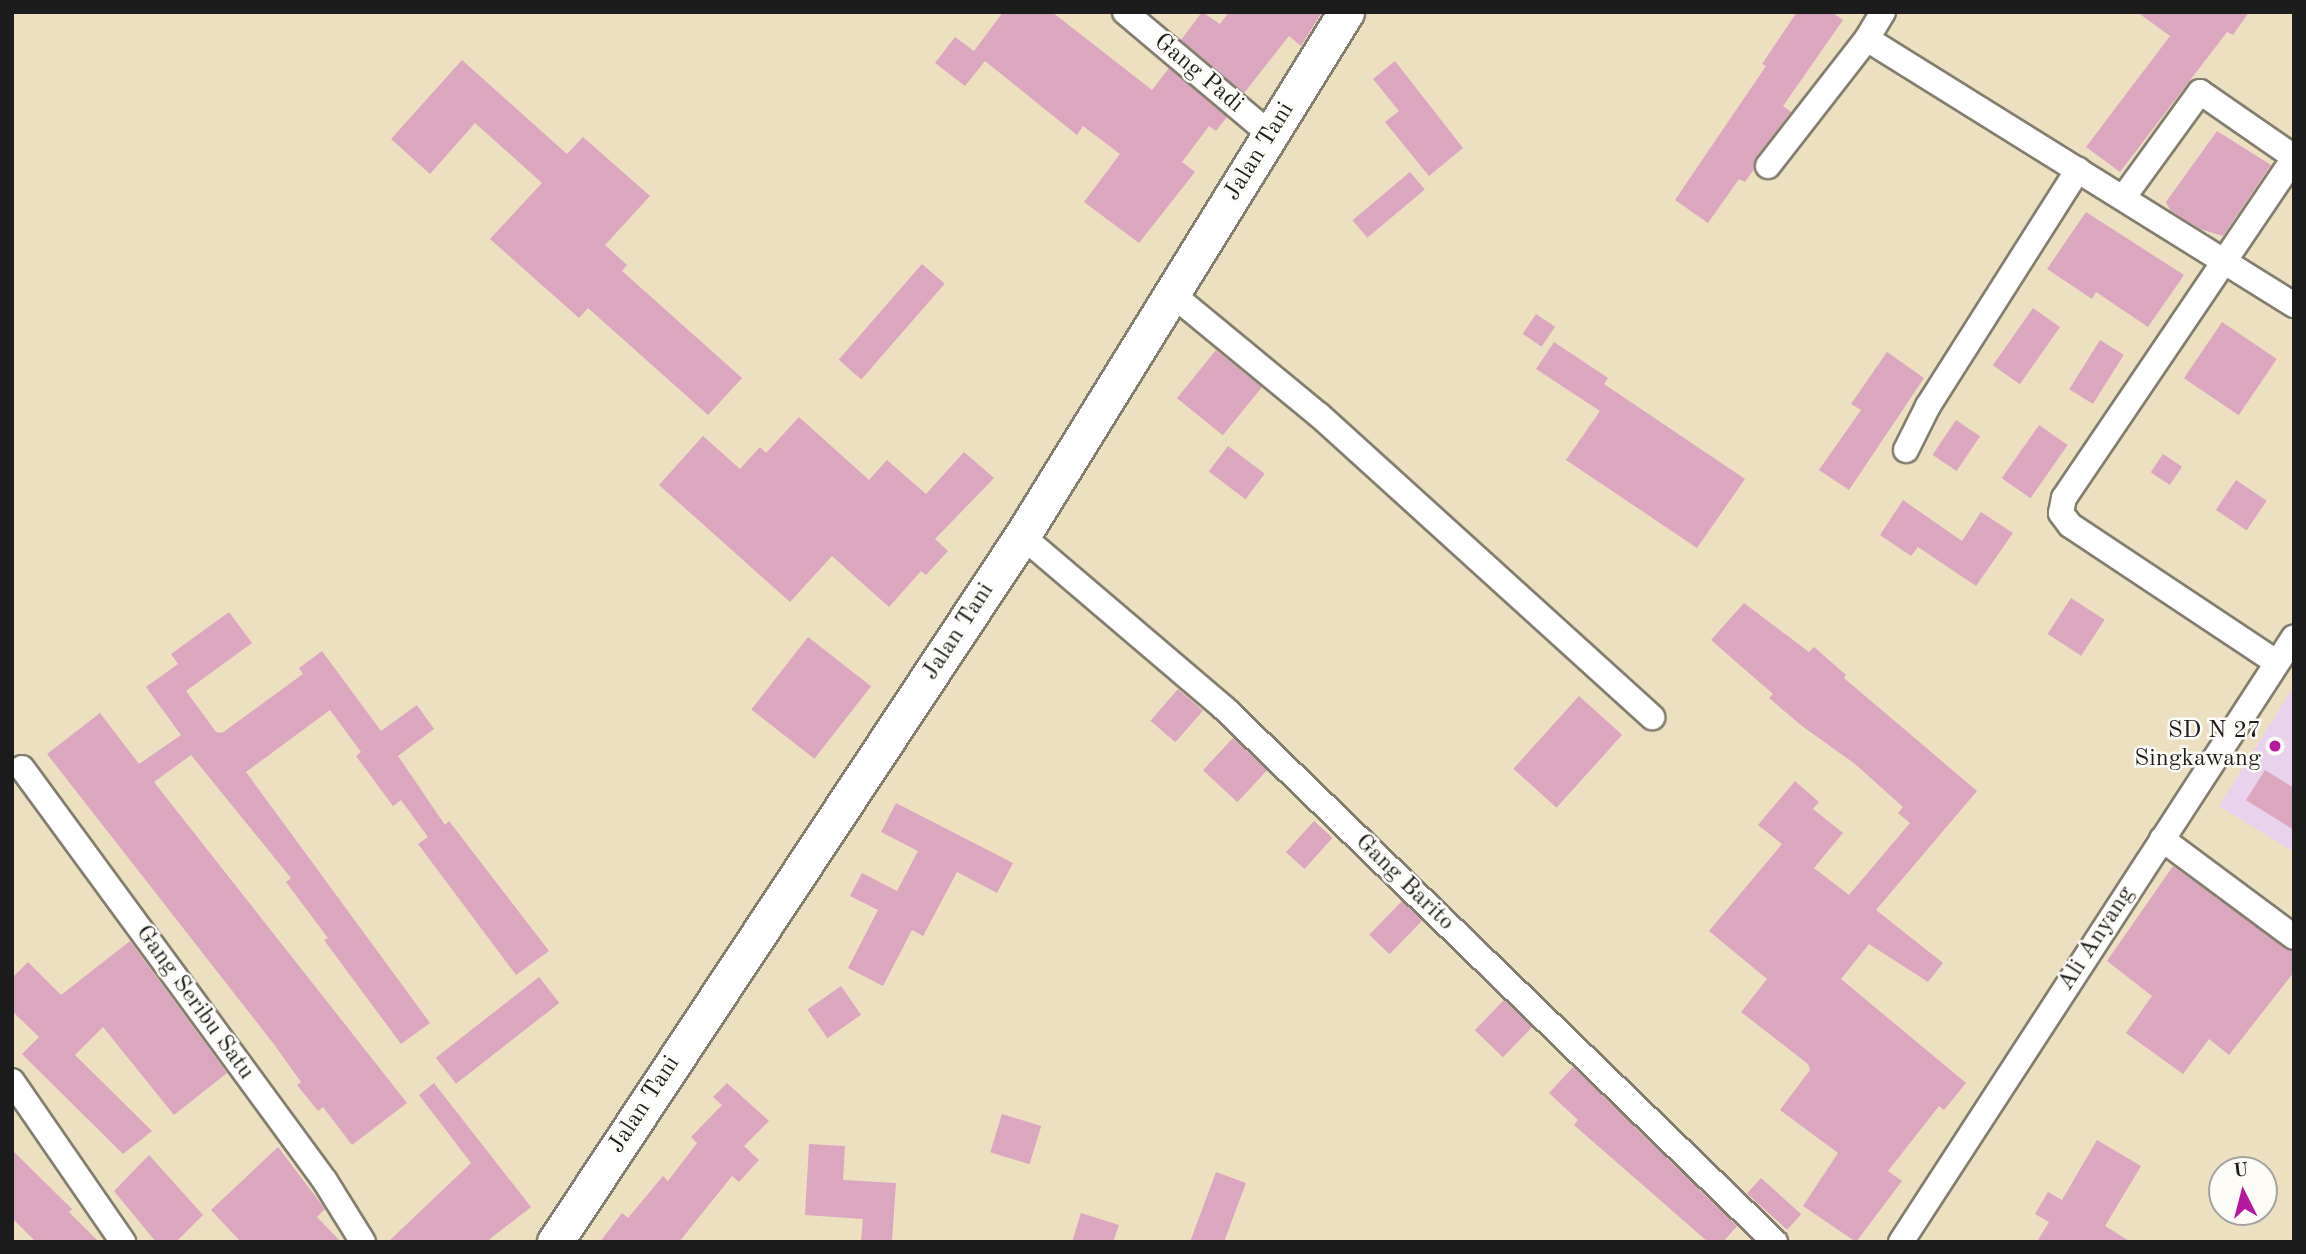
<!DOCTYPE html>
<style>
body{margin:0}
#map{position:relative;width:2306px;height:1254px;overflow:hidden;background:#ece0c0;font-family:"Old Standard TT",serif}
div>[style]{position:absolute}
.built>*{inset:0;background:#e8d2ee}
.building>*{inset:0;background:#daa7bf;transform-origin:0 0}
.roads{filter:drop-shadow(2px 0 #847e6e) drop-shadow(-2px 0 #847e6e) drop-shadow(0 2px #847e6e) drop-shadow(0 -2px #847e6e)}
.minor>*{height:24px;margin:-12px;padding:0 12px;transform-origin:12px;border-radius:12px;background:#fff}
.highway>*{height:35px;margin:-17.5px;padding:0 17.5px;transform-origin:17.5px;border-radius:17.5px;background:#fff}
.dots>*{width:19px;height:19px;translate:-50% -50%;box-sizing:border-box;border:4px solid #fdfcf7;border-radius:50%}
span{translate:-50% -50%;white-space:nowrap;text-align:center;line-height:1.15;-webkit-text-stroke:5px #fdfcf7;paint-order:stroke}
.street-label{font-size:24px;color:#1c1c1c}
.poi-label{font-size:24px;color:#1c1c1c}
.right{translate:-100% -50%;text-align:right}
.frame{position:absolute;inset:0;border:14px solid #1c1c1c;pointer-events:none}
.north{position:absolute;left:2208px;top:1156px;width:70px;height:70px;box-sizing:border-box;background:#fdfcf7;border:2px solid #a3a29f;border-radius:50%;rotate:354deg;font-size:19px;font-weight:700;line-height:28px;text-align:center;color:#1c1c1c}
.north::after{content:'';display:block;margin:auto;width:24px;height:32px;background:#b5179e;clip-path:polygon(50% 0,100% 100%,50% 72%,0 100%)}
</style>
<div id="map">
<div class="built">
<i style="clip-path:polygon(2294px 686px,2294px 852px,2219px 806px)"></i>
</div>
<div class="building">
<i style="clip-path:polygon(1003px 12px,1052px 12px,1152px 90px,1169px 68px,1227px 117px,1216px 131px,1209px 126px,1182px 162px,1195px 172px,1139px 243px,1084px 202px,1120px 154px,1083px 126px,1077px 135px,985px 61px,965px 86px,935px 63px,955px 37px,974px 51px)"></i>
<i style="clip-path:polygon(1202px 12px,1220px 24px,1229px 12px,1322px 12px,1301px 46px,1289px 36px,1244px 93px,1181px 40px)"></i>
<i style="clip-path:polygon(1797px 12px,1832px 12px,1843px 20px,1783px 106px,1791px 112px,1756px 157px,1754px 169px,1745px 182px,1739px 179px,1708px 223px,1675px 200px,1766px 66px,1762px 64px)"></i>
<i style="clip-path:polygon(2137px 12px,2249px 12px,2233px 35px,2227px 32px,2120px 172px,2086px 147px,2170px 36px)"></i>
<i style="clip-path:polygon(462px 60px,567px 154px,583px 137px,650px 196px,605px 245px,627px 265px,622px 271px,742px 378px,708px 415px,588px 308px,579px 318px,490px 239px,542px 183px,475px 123px,430px 174px,391px 139px)"></i>
<i style="clip-path:polygon(1395px 61px,1463px 148px,1429px 176px,1385px 122px,1399px 111px,1373px 79px)"></i>
<i style="clip-path:polygon(2217px 131px,2271px 165px,2223px 236px,2200px 229px,2170px 210px,2166px 202px)"></i>
<i style="left:1410px;top:172px;width:23px;height:75px;rotate:50deg"></i>
<i style="clip-path:polygon(2086px 212px,2184px 275px,2148px 327px,2096px 292px,2092px 299px,2047px 269px)"></i>
<i style="left:922px;top:264px;width:30px;height:127px;rotate:41deg"></i>
<i style="left:2033px;top:308px;width:33px;height:70px;rotate:35deg"></i>
<i style="left:1536px;top:314px;width:23px;height:24px;rotate:34deg"></i>
<i style="left:2222px;top:322px;width:66px;height:68px;rotate:34deg"></i>
<i style="left:2100px;top:340px;width:28px;height:58px;rotate:32deg"></i>
<i style="clip-path:polygon(1554px 342px,1608px 378px,1604px 384px,1745px 479px,1697px 548px,1566px 460px,1600px 411px,1536px 369px)"></i>
<i style="left:1216px;top:350px;width:59px;height:62px;rotate:39deg"></i>
<i style="clip-path:polygon(1887px 352px,1924px 378px,1849px 490px,1819px 470px,1861px 410px,1851px 404px)"></i>
<i style="clip-path:polygon(799px 417px,869px 480px,887px 460px,926px 494px,964px 452px,994px 478px,935px 539px,948px 551px,926px 575px,921px 571px,889px 607px,832px 556px,790px 602px,659px 485px,703px 436px,740px 469px,760px 447px,766px 453px)"></i>
<i style="left:1956px;top:420px;width:29px;height:42px;rotate:34deg"></i>
<i style="left:2039px;top:425px;width:35px;height:65px;rotate:35deg"></i>
<i style="left:1228px;top:446px;width:46px;height:32px;rotate:37deg"></i>
<i style="left:2163px;top:454px;width:23px;height:22px;rotate:34deg"></i>
<i style="left:2236px;top:480px;width:37px;height:36px;rotate:34deg"></i>
<i style="clip-path:polygon(1903px 500px,1962px 541px,1981px 512px,2013px 533px,1976px 586px,1918px 547px,1911px 556px,1880px 535px)"></i>
<i style="left:2071px;top:598px;width:40px;height:43px;rotate:33deg"></i>
<i style="clip-path:polygon(1744px 603px,1809px 652px,1814px 647px,1846px 675px,1844px 678px,1977px 791px,1876px 910px,1943px 963px,1928px 982px,1869px 944px,1841px 979px,1966px 1083px,1944px 1110px,1939px 1106px,1888px 1171px,1902px 1181px,1856px 1242px,1803px 1206px,1838px 1153px,1780px 1110px,1810px 1070px,1808px 1064px,1741px 1012px,1767px 979px,1709px 931px,1782px 844px,1758px 825px,1795px 781px,1819px 802px,1813px 809px,1843px 833px,1814px 868px,1849px 895px,1910px 823px,1898px 813px,1903px 807px,1855px 764px,1802px 726px,1769px 698px,1773px 694px,1711px 640px)"></i>
<i style="clip-path:polygon(229px 612px,252px 643px,186px 691px,216px 732px,222px 733px,303px 674px,299px 668px,322px 651px,381px 731px,417px 705px,434px 729px,398px 756px,445px 825px,449px 821px,549px 951px,516px 975px,418px 844px,428px 837px,401px 800px,393px 806px,356px 756px,361px 752px,330px 710px,246px 772px,430px 1023px,401px 1044px,324px 940px,328px 938px,286px 882px,291px 878px,191px 755px,154px 782px,407px 1103px,352px 1145px,323px 1107px,318px 1111px,297px 1085px,301px 1082px,273px 1043px,47px 754px,100px 713px,139px 764px,181px 735px,146px 687px,178px 664px,171px 654px)"></i>
<i style="left:808px;top:637px;width:80px;height:92px;rotate:38deg"></i>
<i style="left:1178px;top:689px;width:33px;height:42px;rotate:41deg"></i>
<i style="left:1579px;top:696px;width:58px;height:98px;rotate:42deg"></i>
<i style="left:1233px;top:738px;width:47px;height:44px;rotate:43deg"></i>
<i style="clip-path:polygon(2265px 770px,2294px 788px,2294px 830px,2246px 800px)"></i>
<i style="clip-path:polygon(896px 803px,1013px 863px,997px 893px,957px 872px,923px 936px,912px 930px,883px 986px,848px 968px,878px 910px,850px 896px,862px 873px,897px 891px,918px 851px,881px 832px)"></i>
<i style="left:1314px;top:821px;width:25px;height:42px;rotate:42deg"></i>
<i style="clip-path:polygon(2173px 866px,2294px 952px,2294px 972px,2229px 1055px,2209px 1039px,2183px 1074px,2126px 1033px,2152px 996px,2107px 961px)"></i>
<i style="left:1402px;top:901px;width:28px;height:47px;rotate:44deg"></i>
<i style="clip-path:polygon(130px 941px,227px 1073px,174px 1115px,103px 1027px,75px 1055px,152px 1131px,123px 1154px,22px 1054px,39px 1037px,12px 1011px,12px 978px,28px 962px,61px 995px)"></i>
<i style="left:539px;top:977px;width:33px;height:131px;rotate:52deg"></i>
<i style="left:841px;top:986px;width:35px;height:41px;rotate:55deg"></i>
<i style="left:1504px;top:1000px;width:39px;height:42px;rotate:44deg"></i>
<i style="clip-path:polygon(1573px 1067px,1737px 1226px,1723px 1242px,1708px 1242px,1574px 1125px,1578px 1120px,1549px 1093px)"></i>
<i style="clip-path:polygon(434px 1083px,531px 1207px,486px 1242px,388px 1242px,471px 1163px,419px 1095px)"></i>
<i style="clip-path:polygon(727px 1083px,769px 1121px,744px 1146px,759px 1160px,739px 1182px,732px 1176px,679px 1242px,600px 1242px,622px 1213px,628px 1218px,663px 1176px,668px 1181px,697px 1143px,691px 1137px,722px 1105px,713px 1097px)"></i>
<i style="left:1002px;top:1114px;width:41px;height:40px;rotate:17deg"></i>
<i style="clip-path:polygon(2097px 1140px,2141px 1166px,2105px 1226px,2131px 1242px,2037px 1242px,2049px 1222px,2035px 1214px,2048px 1192px,2062px 1200px)"></i>
<i style="clip-path:polygon(809px 1144px,845px 1146px,843px 1180px,896px 1183px,892px 1241px,861px 1240px,863px 1219px,805px 1215px)"></i>
<i style="clip-path:polygon(278px 1147px,325px 1209px,317px 1217px,341px 1242px,241px 1242px,211px 1210px)"></i>
<i style="clip-path:polygon(12px 1150px,72px 1209px,69px 1212px,99px 1242px,36px 1242px,12px 1218px)"></i>
<i style="clip-path:polygon(149px 1155px,203px 1215px,176px 1242px,156px 1242px,114px 1191px)"></i>
<i style="clip-path:polygon(1216px 1172px,1246px 1183px,1224px 1242px,1190px 1242px)"></i>
<i style="left:1761px;top:1178px;width:54px;height:21px;rotate:42deg"></i>
<i style="clip-path:polygon(1081px 1213px,1119px 1225px,1113px 1242px,1072px 1242px)"></i>
</div>
<div class="roads">
<div class="minor">
<i style="left:1125px;top:12px;width:191px;rotate:40.1deg"></i>
<i style="left:1883px;top:12px;width:31px;rotate:121deg"></i>
<i style="left:1867px;top:39px;width:503px;rotate:31.92deg"></i>
<i style="left:1768px;top:166px;width:161px;rotate:-52.1deg"></i>
<i style="left:2123px;top:198px;width:131px;rotate:-54deg"></i>
<i style="left:2200px;top:92px;width:114px;rotate:34.7deg"></i>
<i style="left:1172px;top:294px;width:190px;rotate:39.5deg"></i>
<i style="left:1319px;top:415px;width:450px;rotate:42.2deg"></i>
<i style="left:1906px;top:450px;width:49px;rotate:-63.4deg"></i>
<i style="left:1928px;top:406px;width:280px;rotate:-57.6deg"></i>
<i style="left:1022px;top:536px;width:267px;rotate:40.4deg"></i>
<i style="left:1225px;top:709px;width:766px;rotate:44.1deg"></i>
<i style="left:2276px;top:662px;width:247px;rotate:-146.4deg"></i>
<i style="left:2070px;top:525px;width:15px;rotate:-127deg"></i>
<i style="left:2061px;top:513px;width:15px;rotate:-79deg"></i>
<i style="left:2064px;top:498px;width:410px;rotate:-55.9deg"></i>
<i style="left:22px;top:768px;width:512px;rotate:53.73deg"></i>
<i style="left:325px;top:1181px;width:72px;rotate:58.1deg"></i>
<i style="left:2162px;top:839px;width:164px;rotate:36.6deg"></i>
<i style="left:12px;top:1081px;width:196px;rotate:55.4deg"></i>
<i style="left:1901px;top:1242px;width:721px;rotate:-56.99deg"></i>
</div>
<div class="highway">
<i style="left:555px;top:1242px;width:846px;rotate:-56.52deg"></i>
<i style="left:1022px;top:536px;width:616px;rotate:-58.27deg"></i>
</div>
</div>
<div class="dots">
<i style="left:2275px;top:746px;background:#b5179e"></i>
</div>
<div class="street-label">
<span style="left:1198px;top:74px;rotate:40deg">Gang Padi</span>
<span style="left:1260px;top:152px;rotate:-58deg">Jalan Tani</span>
<span style="left:959px;top:632px;rotate:-57deg">Jalan Tani</span>
<span style="left:1404px;top:883px;rotate:44deg">Gang Barito</span>
<span style="left:2097px;top:939px;rotate:-57deg">Ali Anyang</span>
<span style="left:194px;top:1003px;rotate:54deg">Gang Seribu Satu</span>
<span style="left:645px;top:1105px;rotate:-57deg">Jalan Tani</span>
</div>
<div class="poi-label">
<span class="right" style="left:2261px;top:746px">SD N 27<br>Singkawang</span>
</div>
<div class="frame"></div>
<div class="north">U</div>
</div>
